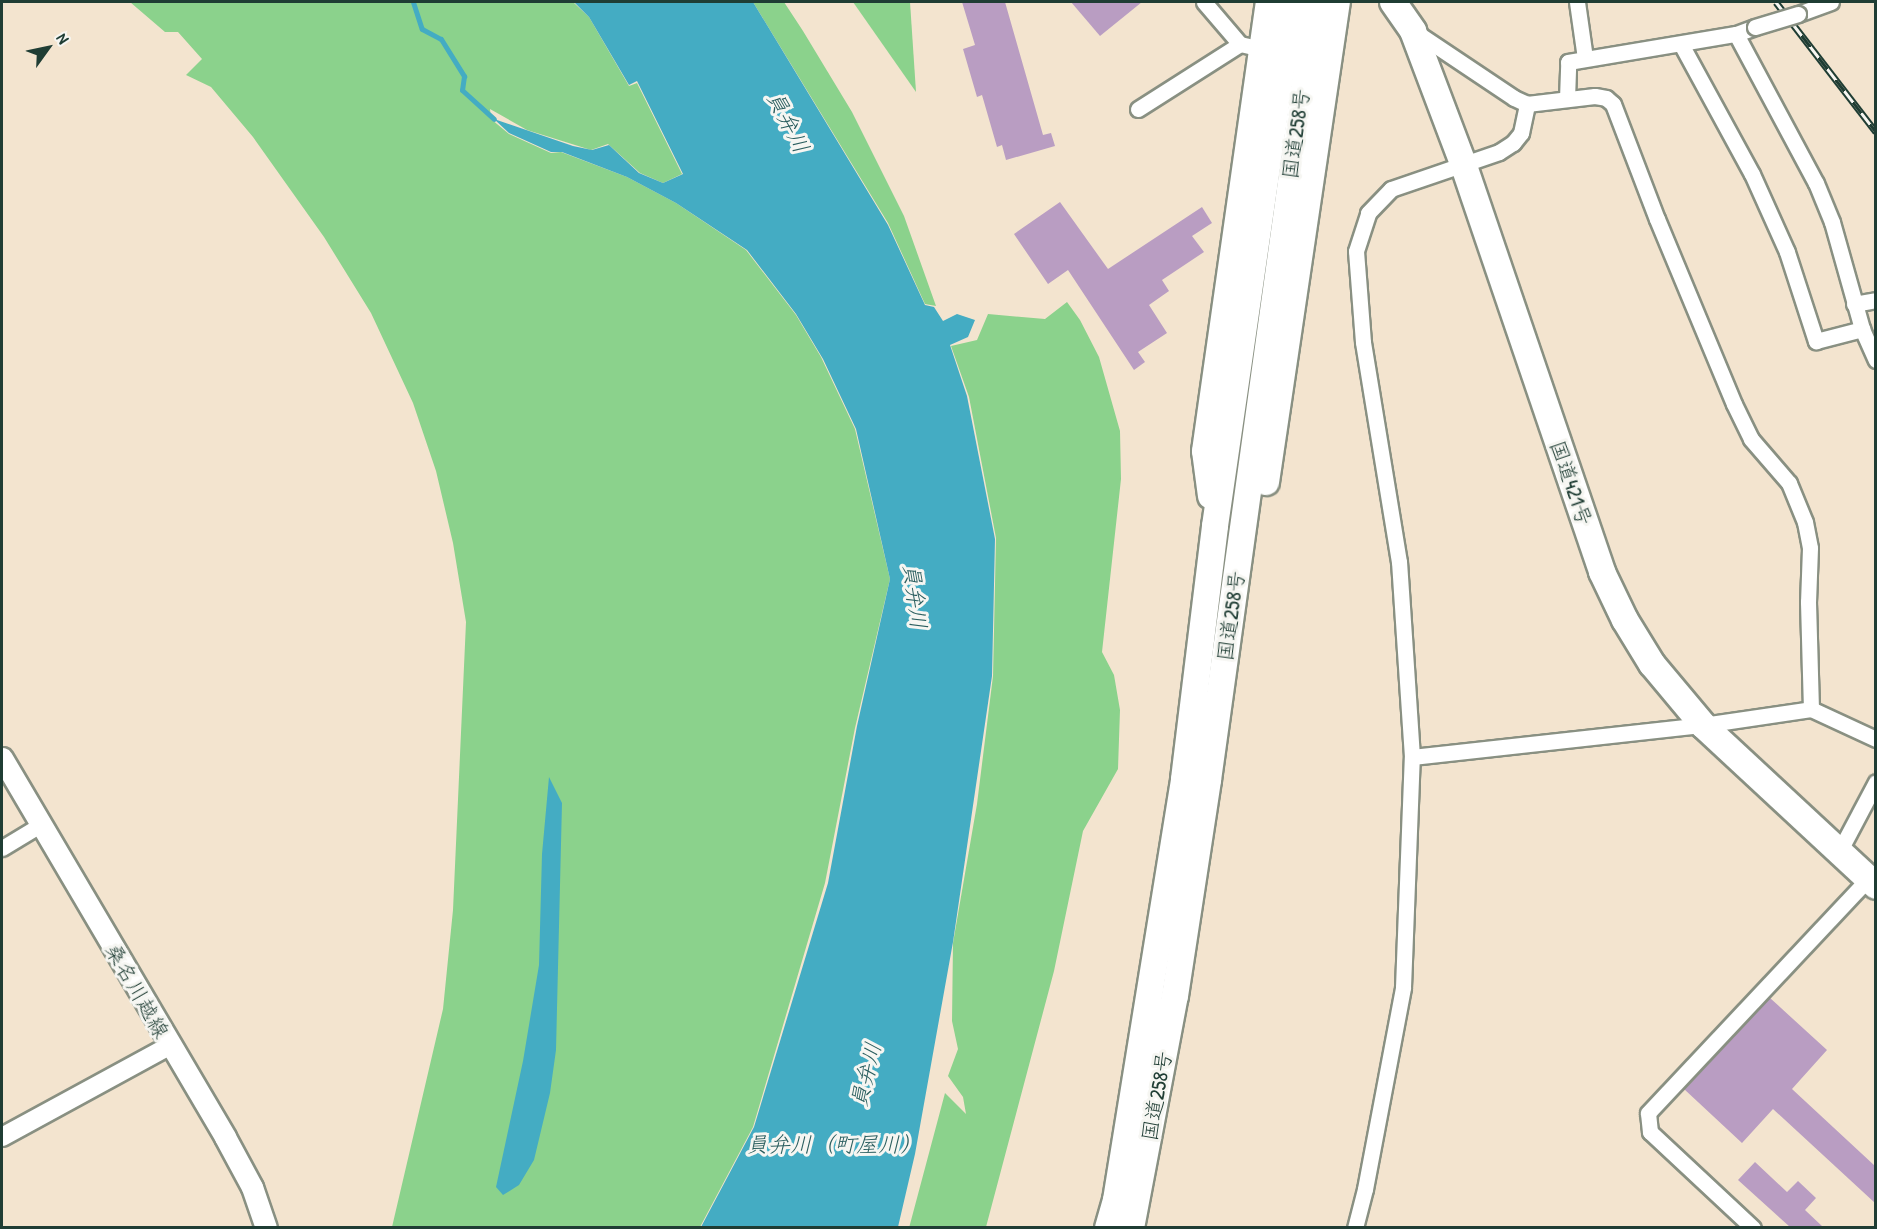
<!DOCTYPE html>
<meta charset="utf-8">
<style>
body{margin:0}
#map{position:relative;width:1877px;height:1229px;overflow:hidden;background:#f3e4cf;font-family:"Patrick Hand","Klee One",sans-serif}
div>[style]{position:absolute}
.green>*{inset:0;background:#8bd28c}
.water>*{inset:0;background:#44acc3}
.stream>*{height:5px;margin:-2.5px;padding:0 2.5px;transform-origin:2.5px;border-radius:2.5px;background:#44acc3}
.building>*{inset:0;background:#b99dc2}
.roads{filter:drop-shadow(2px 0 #899082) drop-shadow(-2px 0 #899082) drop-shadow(0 2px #899082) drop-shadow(0 -2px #899082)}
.minor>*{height:15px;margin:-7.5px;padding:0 7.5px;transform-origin:7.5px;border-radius:7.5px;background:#fff}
.tertiary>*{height:18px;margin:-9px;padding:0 9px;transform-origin:9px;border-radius:9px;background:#fff}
.secondary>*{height:21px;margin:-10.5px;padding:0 10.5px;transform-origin:10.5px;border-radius:10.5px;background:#fff}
.trunk>*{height:26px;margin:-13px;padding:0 13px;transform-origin:13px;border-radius:13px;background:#fff}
.rail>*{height:7px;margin-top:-3.5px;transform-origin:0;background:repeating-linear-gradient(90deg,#f6f6f2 0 14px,#1f3d34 0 28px);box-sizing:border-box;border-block:2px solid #1f3d34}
.bridges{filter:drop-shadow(2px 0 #899082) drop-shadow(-2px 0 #899082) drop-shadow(0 2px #899082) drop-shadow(0 -2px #899082)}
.minor-bridge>*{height:15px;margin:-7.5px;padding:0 7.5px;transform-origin:7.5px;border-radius:7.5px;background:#fff}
span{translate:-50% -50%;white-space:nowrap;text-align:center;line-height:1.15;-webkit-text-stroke:6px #f6f6f2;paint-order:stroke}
.street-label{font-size:21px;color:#1f3d34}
.water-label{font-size:22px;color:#2a5e5f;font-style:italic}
.frame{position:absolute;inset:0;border:3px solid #1f3d34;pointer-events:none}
.north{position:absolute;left:18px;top:18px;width:60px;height:60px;-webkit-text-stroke:4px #f6f6f2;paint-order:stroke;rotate:57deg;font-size:16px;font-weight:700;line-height:24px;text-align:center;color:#1f3d34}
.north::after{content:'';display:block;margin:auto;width:21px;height:27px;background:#1f3d34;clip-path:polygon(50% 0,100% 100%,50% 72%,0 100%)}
</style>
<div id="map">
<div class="green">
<i style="clip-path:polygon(130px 2px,573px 2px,589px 17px,629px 86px,637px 83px,682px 174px,663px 183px,640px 173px,608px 144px,591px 150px,527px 130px,490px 109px,491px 119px,509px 134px,551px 153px,561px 152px,627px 177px,676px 203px,746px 250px,796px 315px,821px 357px,855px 429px,890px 579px,855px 728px,825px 883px,753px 1127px,700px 1227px,392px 1227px,443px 1009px,453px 910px,466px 622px,453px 543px,436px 471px,413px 403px,371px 313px,324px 237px,253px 137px,211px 87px,186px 75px,202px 59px,178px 32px,165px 32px)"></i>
<i style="clip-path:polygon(753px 2px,784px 2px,803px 31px,852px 112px,904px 216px,936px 306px,925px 304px,888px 223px)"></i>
<i style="clip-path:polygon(853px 2px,910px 2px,916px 92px)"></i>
<i style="clip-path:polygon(1067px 302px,1080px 320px,1099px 357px,1120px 431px,1121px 479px,1102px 652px,1114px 675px,1120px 710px,1118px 769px,1083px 831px,1054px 971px,986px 1227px,909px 1228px,945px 1093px,966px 1114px,963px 1097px,948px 1076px,958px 1049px,952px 1021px,953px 943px,977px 804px,993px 676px,996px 538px,969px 397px,951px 346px,977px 340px,988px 314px,1045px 319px)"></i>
</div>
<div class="water">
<i style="clip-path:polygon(574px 2px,753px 2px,888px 225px,925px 305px,934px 307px,943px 321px,957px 314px,975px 320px,968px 337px,950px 345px,967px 396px,995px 539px,992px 676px,953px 942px,915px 1154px,898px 1227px,701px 1227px,754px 1127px,828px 883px,857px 726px,890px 579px,856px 429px,823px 359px,796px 314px,747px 250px,676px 203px,627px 177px,562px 152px,551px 152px,509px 133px,494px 119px,573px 146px,592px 150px,609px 145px,639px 173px,663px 183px,683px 174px,637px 81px,629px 85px,589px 17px)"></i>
<i style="clip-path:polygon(549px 777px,562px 803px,556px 1050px,550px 1093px,534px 1160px,519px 1185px,503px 1195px,496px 1187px,523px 1061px,539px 965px,542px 854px)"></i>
</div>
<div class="stream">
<i style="left:413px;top:2px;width:28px;rotate:72deg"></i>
<i style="left:422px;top:29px;width:21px;rotate:28deg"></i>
<i style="left:441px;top:39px;width:44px;rotate:58.1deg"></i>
<i style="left:464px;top:76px;width:14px;rotate:98deg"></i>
<i style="left:462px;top:90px;width:43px;rotate:42.2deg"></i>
</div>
<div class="building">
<i style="clip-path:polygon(962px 2px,1005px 2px,1043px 135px,1051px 133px,1055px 146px,1006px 160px,1002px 145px,997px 147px,982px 95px,977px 97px,963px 49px,975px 45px)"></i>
<i style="clip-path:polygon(1071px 2px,1142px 2px,1100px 36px)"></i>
<i style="clip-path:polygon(1060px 202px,1108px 269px,1202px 207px,1212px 223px,1192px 236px,1204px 252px,1162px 280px,1169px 291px,1149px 305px,1167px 333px,1138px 352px,1145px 362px,1134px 370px,1068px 270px,1048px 284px,1014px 234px)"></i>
<i style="clip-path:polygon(1770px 998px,1827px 1050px,1792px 1089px,1875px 1166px,1875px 1203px,1773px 1109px,1742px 1143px,1684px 1089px)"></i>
<i style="clip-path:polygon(1755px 1162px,1787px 1192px,1798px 1181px,1816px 1198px,1805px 1210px,1823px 1227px,1790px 1227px,1738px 1180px)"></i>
</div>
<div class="roads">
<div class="minor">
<i style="left:1204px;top:2px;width:55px;rotate:49.4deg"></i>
<i style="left:1240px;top:44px;width:9px;rotate:13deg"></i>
<i style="left:1577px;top:2px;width:57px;rotate:81.9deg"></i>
<i style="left:1798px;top:14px;width:35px;rotate:-20deg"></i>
<i style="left:1414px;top:31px;width:120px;rotate:33.8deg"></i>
<i style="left:1514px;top:98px;width:14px;rotate:25deg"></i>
<i style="left:1527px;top:104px;width:68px;rotate:-6.7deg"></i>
<i style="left:1595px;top:96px;width:11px;rotate:10deg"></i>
<i style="left:1606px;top:98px;width:9px;rotate:41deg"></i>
<i style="left:1613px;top:104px;width:123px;rotate:69.1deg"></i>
<i style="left:1657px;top:219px;width:200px;rotate:67.4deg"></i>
<i style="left:1734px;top:404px;width:39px;rotate:64deg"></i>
<i style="left:1751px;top:439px;width:58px;rotate:49.2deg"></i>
<i style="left:1789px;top:483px;width:42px;rotate:67.7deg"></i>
<i style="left:1805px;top:522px;width:26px;rotate:79deg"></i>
<i style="left:1810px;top:548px;width:54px;rotate:92.1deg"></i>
<i style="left:1808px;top:602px;width:107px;rotate:88.4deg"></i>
<i style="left:1736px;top:34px;width:169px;rotate:61.8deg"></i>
<i style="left:1816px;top:183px;width:42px;rotate:67.7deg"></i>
<i style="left:1832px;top:222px;width:111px;rotate:74.3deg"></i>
<i style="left:1862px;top:329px;width:34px;rotate:66deg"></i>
<i style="left:1681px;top:44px;width:148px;rotate:61.4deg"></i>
<i style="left:1752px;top:174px;width:85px;rotate:65.8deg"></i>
<i style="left:1787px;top:252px;width:94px;rotate:72deg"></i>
<i style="left:1816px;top:341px;width:48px;rotate:-14.6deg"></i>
<i style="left:1567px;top:99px;width:37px;rotate:-88deg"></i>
<i style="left:1568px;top:62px;width:170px;rotate:-9.5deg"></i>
<i style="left:1736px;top:34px;width:20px;rotate:-20deg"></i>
<i style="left:1138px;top:109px;width:121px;rotate:-32.5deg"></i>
<i style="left:1854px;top:304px;width:22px;rotate:-10deg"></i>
<i style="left:1412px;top:757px;width:293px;rotate:-6.3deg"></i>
<i style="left:1703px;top:725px;width:109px;rotate:-8.4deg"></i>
<i style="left:1811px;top:709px;width:72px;rotate:24.8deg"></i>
<i style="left:2px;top:848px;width:44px;rotate:-31.2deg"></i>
<i style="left:1839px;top:852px;width:79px;rotate:-62.1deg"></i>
<i style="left:1355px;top:1228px;width:40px;rotate:-75.6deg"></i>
<i style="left:1365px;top:1189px;width:206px;rotate:-79.3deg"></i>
<i style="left:1403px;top:987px;width:230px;rotate:-87.8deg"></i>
<i style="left:1412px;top:757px;width:195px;rotate:-93.8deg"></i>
<i style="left:1399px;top:562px;width:223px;rotate:-99.3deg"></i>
<i style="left:1363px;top:342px;width:91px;rotate:-94.4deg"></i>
<i style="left:1356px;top:251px;width:40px;rotate:-72deg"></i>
<i style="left:1368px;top:213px;width:33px;rotate:-46deg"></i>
<i style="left:1391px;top:189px;width:114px;rotate:-18.9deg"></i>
<i style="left:1499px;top:152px;width:17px;rotate:-33deg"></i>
<i style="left:1513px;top:143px;width:13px;rotate:-51deg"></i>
<i style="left:1521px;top:133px;width:30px;rotate:-78deg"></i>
<i style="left:1753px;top:1228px;width:141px;rotate:-137deg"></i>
<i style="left:1650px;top:1132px;width:19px;rotate:-96deg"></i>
<i style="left:1648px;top:1113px;width:321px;rotate:-46.8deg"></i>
</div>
<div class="tertiary">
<i style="left:2px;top:1137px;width:190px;rotate:-28.6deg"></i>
</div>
<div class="secondary">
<i style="left:2px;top:758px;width:440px;rotate:59.5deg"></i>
<i style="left:225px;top:1137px;width:57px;rotate:61.6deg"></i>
<i style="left:252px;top:1187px;width:43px;rotate:71.1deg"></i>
</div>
<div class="trunk">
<i style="left:1393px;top:2px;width:35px;rotate:55deg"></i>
<i style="left:1413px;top:31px;width:144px;rotate:69.3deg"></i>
<i style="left:1464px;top:166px;width:429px;rotate:71.2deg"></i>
<i style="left:1602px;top:572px;width:53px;rotate:64.4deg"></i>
<i style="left:1625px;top:620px;width:52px;rotate:58.5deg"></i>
<i style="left:1652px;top:664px;width:80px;rotate:50.1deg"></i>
<i style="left:1703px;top:725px;width:236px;rotate:42.9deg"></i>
<i style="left:1266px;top:482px;width:485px;rotate:-81.6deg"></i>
<i style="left:1211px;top:496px;width:45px;rotate:-97.6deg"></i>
<i style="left:1205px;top:451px;width:454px;rotate:-81.9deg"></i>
<i style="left:1108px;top:1228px;width:29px;rotate:-74deg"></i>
<i style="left:1116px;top:1200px;width:426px;rotate:-80.8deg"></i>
<i style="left:1184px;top:779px;width:255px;rotate:-83deg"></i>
<i style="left:1215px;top:526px;width:529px;rotate:-81.75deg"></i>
<i style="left:1131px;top:1228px;width:236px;rotate:-79.3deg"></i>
<i style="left:1175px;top:996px;width:219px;rotate:-81.3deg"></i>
<i style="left:1208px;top:780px;width:785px;rotate:-82.1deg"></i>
</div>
</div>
<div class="rail">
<i style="left:1776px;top:2px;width:164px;rotate:52.4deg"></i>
</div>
<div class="bridges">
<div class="minor-bridge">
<i style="left:1755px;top:27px;width:45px;rotate:-16.8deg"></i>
</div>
</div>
<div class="street-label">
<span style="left:1296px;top:134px;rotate:-82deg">国道258号</span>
<span style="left:1571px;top:483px;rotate:71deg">国道421号</span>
<span style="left:1231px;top:616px;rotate:-82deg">国道258号</span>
<span style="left:137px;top:991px;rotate:60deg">桑名川越線</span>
<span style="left:1157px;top:1096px;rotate:-80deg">国道258号</span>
</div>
<div class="water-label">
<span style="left:788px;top:122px;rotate:63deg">員弁川</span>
<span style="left:915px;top:596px;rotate:83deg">員弁川</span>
<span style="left:866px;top:1075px;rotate:-76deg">員弁川</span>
<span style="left:834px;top:1145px">員弁川（町屋川）</span>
</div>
<div class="frame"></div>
<div class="north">N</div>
</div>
